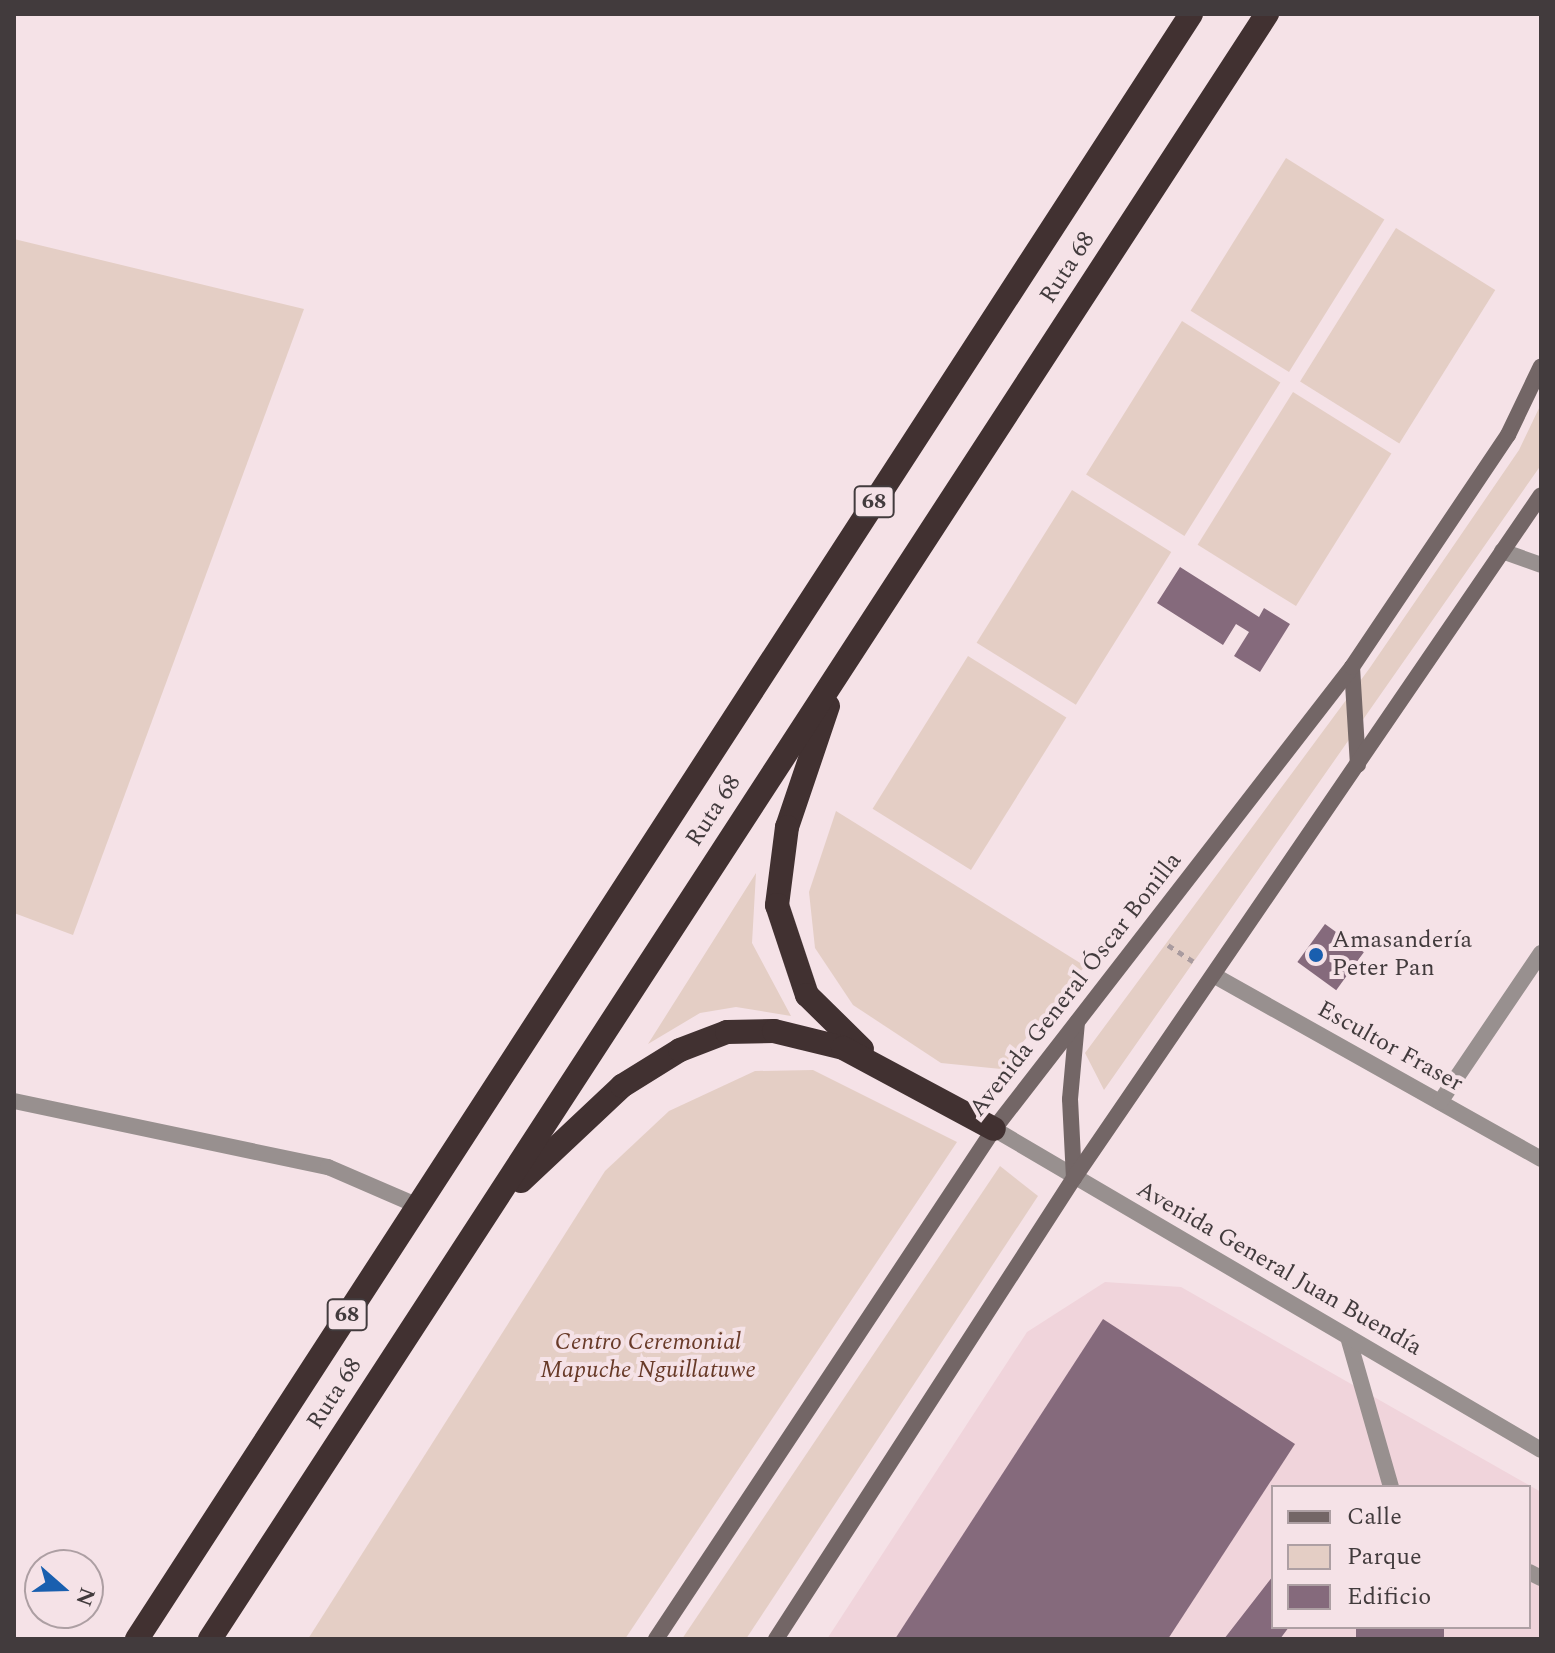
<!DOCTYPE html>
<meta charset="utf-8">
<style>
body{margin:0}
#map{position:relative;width:1555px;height:1653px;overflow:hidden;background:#f5e2e7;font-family:Spectral,serif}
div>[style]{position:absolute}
.built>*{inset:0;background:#f0d4db}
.green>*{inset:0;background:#e4cec5;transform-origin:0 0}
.building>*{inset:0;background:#856a7c;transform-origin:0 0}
.path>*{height:5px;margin-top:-2.5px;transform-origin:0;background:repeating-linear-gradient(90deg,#a99b9f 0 6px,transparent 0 12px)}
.service>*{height:16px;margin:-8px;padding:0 8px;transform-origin:8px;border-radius:8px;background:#98908f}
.minor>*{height:16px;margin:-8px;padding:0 8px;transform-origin:8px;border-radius:8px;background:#98908f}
.tertiary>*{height:16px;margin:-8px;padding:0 8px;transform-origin:8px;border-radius:8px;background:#98908f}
.secondary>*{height:16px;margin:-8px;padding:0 8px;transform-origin:8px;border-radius:8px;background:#736666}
.motorway>*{height:24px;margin:-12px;padding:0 12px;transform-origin:12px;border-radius:12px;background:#413131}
.dots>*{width:22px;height:22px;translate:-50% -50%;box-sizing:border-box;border:4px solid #f5e2e7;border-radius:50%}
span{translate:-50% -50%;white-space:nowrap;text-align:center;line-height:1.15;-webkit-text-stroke:8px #f5e2e7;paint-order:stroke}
.shield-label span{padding:2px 6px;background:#f5e2e7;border:2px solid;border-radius:6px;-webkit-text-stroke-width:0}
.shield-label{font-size:22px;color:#423b3d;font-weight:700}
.street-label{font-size:24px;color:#423b3d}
.poi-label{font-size:24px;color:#423b3d}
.left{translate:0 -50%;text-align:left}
.park-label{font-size:24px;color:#683a28;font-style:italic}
.frame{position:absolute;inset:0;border:16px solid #423b3d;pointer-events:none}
.legend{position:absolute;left:1271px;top:1485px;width:260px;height:144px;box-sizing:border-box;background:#f5e2e7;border:2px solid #ad9fa3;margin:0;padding:10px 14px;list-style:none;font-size:24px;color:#423b3d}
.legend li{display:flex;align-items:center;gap:16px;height:40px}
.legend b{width:40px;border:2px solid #ad9fa3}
.north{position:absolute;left:24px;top:1549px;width:80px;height:80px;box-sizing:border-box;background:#f5e2e7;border:2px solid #ad9fa3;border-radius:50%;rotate:110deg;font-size:22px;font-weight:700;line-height:32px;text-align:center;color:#423b3d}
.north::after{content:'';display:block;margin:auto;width:28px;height:36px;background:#195faf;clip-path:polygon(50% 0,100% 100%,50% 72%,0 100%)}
</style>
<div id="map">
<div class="built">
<i style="clip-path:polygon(evenodd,1105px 1282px,1181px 1287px,1541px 1492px,1541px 1639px,827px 1639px,1027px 1332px,1105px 1282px,1273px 1487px,1529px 1487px,1529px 1627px,1273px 1627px,1273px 1487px)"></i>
</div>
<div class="green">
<i style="left:1286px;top:158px;width:116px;height:180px;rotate:32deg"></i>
<i style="left:1396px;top:228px;width:117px;height:181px;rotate:32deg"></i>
<i style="clip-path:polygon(14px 239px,304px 309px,73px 935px,14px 913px)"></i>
<i style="left:1182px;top:321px;width:116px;height:181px;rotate:32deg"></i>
<i style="left:1293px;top:392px;width:116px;height:180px;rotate:32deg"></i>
<i style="clip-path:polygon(1541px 404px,1541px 465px,1104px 1090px,1085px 1053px,1369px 669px,1519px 450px)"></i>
<i style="left:1072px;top:490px;width:117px;height:180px;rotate:32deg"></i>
<i style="left:968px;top:656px;width:116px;height:180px;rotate:32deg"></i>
<i style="clip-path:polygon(836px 811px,1085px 966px,1001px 1069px,941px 1063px,853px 1005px,815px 948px,809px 892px)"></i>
<i style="clip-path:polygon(756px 873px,752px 943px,791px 1016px,736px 1007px,700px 1013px,648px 1044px)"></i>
<i style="clip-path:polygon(813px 1070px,957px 1142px,625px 1639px,308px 1639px,605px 1171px,669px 1111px,755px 1071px)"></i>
<i style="clip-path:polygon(1000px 1166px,1038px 1196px,746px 1639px,682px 1639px)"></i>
</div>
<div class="building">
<i style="clip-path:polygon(1180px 567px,1259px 617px,1264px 608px,1290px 624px,1260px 672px,1234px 656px,1249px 632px,1236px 624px,1223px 645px,1157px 603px)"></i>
<i style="left:1325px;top:924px;width:48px;height:47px;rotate:36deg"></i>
<i style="clip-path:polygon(1103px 1319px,1295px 1444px,1168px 1639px,895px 1639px)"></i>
<i style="clip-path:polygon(1273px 1576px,1273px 1627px,1289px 1627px,1280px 1639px,1224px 1639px)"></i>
<i style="left:1356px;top:1627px;width:88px;height:13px"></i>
</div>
<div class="path">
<i style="left:1168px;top:945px;width:30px;rotate:33deg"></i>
</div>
<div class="service">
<i style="left:14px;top:1101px;width:321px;rotate:11.9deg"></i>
<i style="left:328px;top:1167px;width:98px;rotate:23.4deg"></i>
<i style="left:1348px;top:1337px;width:156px;rotate:74deg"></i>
<i style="left:1529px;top:1572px;width:13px;rotate:27deg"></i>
</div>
<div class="minor">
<i style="left:1502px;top:551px;width:41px;rotate:19.7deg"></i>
<i style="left:1215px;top:976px;width:374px;rotate:29.3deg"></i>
<i style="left:1440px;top:1102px;width:180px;rotate:-55.9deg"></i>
</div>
<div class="tertiary">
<i style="left:994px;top:1129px;width:634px;rotate:30.41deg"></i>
</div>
<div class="secondary">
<i style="left:1352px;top:667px;width:98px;rotate:86.5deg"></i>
<i style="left:1074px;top:1178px;width:79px;rotate:-92.9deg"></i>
<i style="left:1070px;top:1099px;width:77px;rotate:-84.8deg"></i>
<i style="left:656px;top:1639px;width:612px;rotate:-56.47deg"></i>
<i style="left:994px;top:1129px;width:584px;rotate:-52.23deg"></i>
<i style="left:1352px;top:667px;width:280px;rotate:-56.1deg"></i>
<i style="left:1508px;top:435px;width:76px;rotate:-64.4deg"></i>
<i style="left:776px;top:1639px;width:549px;rotate:-57.12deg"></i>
<i style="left:1074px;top:1178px;width:827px;rotate:-55.64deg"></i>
</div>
<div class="motorway">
<i style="left:828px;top:706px;width:128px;rotate:108.7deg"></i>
<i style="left:787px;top:827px;width:79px;rotate:97.3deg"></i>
<i style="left:777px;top:905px;width:95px;rotate:71.6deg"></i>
<i style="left:807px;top:995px;width:77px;rotate:44.5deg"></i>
<i style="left:521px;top:1181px;width:139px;rotate:-43.2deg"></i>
<i style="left:622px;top:1086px;width:68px;rotate:-31.8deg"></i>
<i style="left:680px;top:1050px;width:50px;rotate:-21deg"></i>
<i style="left:727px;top:1032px;width:47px;rotate:-1.2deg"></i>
<i style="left:774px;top:1031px;width:71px;rotate:13.8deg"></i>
<i style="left:843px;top:1048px;width:171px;rotate:28.2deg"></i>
<i style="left:137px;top:1639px;width:1937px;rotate:-57.03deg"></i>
<i style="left:210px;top:1639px;width:1939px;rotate:-56.96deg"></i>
</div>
<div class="dots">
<i style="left:1316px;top:955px;background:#195faf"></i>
</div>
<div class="shield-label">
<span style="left:874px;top:502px">68</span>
<span style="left:347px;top:1315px">68</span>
</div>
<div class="street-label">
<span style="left:1068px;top:268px;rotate:-57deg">Ruta 68</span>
<span style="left:714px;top:811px;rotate:-57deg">Ruta 68</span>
<span style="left:1076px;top:985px;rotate:-52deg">Avenida General Óscar Bonilla</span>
<span style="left:1390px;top:1047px;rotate:29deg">Escultor Fraser</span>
<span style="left:1279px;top:1269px;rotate:30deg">Avenida General Juan Buendía</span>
<span style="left:335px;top:1394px;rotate:-57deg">Ruta 68</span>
</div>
<div class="poi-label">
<span class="left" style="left:1332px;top:955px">Amasandería<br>Peter Pan</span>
</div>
<div class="park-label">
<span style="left:648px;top:1357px">Centro Ceremonial<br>Mapuche Nguillatuwe</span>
</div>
<div class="frame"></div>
<ul class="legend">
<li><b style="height:10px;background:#736666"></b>Calle</li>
<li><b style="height:22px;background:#e4cec5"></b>Parque</li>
<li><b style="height:22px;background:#856a7c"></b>Edificio</li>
</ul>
<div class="north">N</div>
</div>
